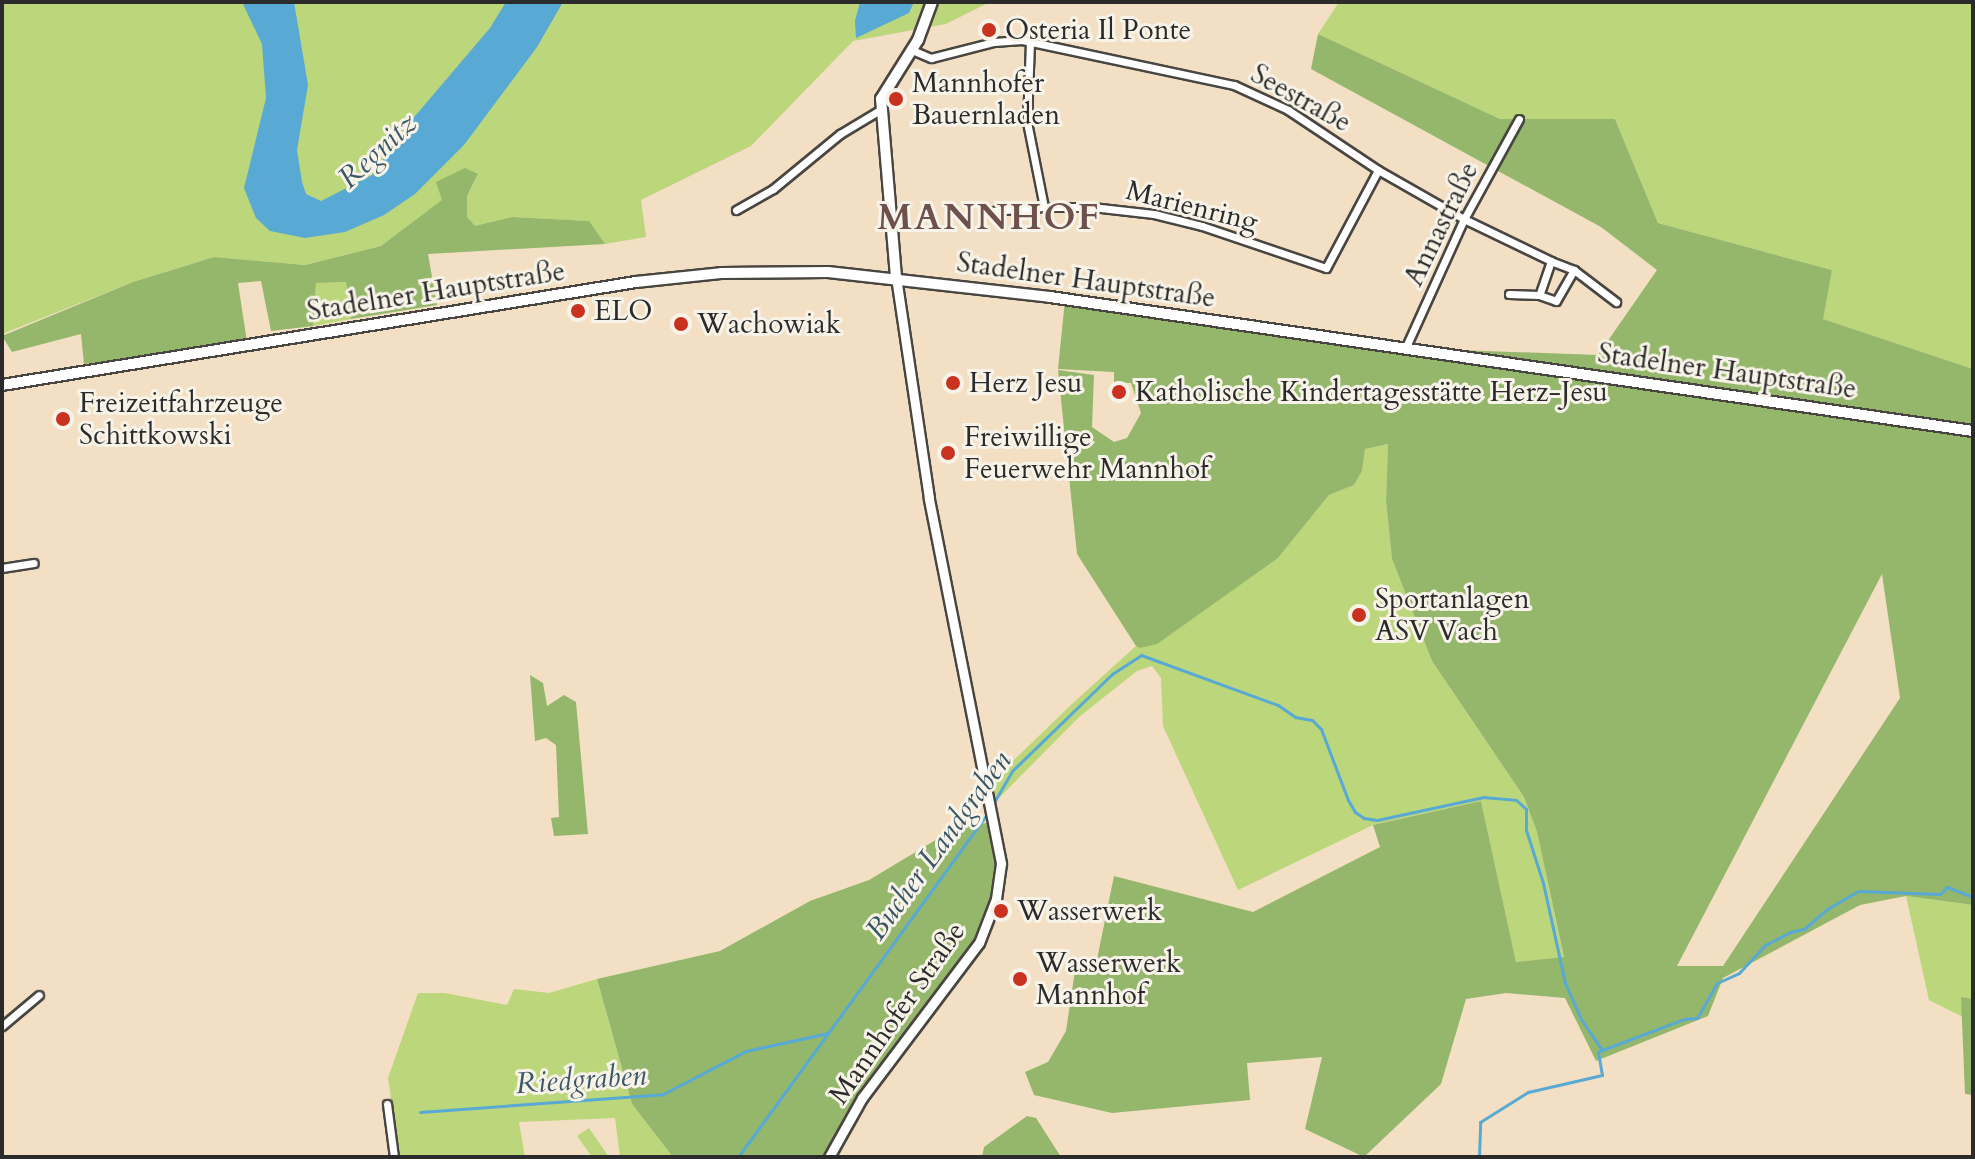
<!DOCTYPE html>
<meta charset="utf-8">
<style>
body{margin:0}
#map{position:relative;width:1975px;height:1159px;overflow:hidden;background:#f3e0c4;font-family:Cardo,serif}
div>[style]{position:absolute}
.green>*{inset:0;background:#bbd67b}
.forest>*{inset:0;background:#94b76b}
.water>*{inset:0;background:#58a9d3}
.stream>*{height:3px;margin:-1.5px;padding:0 1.5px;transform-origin:1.5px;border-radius:1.5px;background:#58a9d3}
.roads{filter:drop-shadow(2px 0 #494642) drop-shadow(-2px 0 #494642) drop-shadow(0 2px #494642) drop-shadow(0 -2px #494642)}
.minor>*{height:7px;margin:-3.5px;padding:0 3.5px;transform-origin:3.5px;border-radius:3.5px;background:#fff}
.tertiary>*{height:9px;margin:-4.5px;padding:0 4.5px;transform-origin:4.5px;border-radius:4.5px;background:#fff}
.secondary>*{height:10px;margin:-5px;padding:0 5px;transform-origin:5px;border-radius:5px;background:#fff}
.dots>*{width:22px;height:22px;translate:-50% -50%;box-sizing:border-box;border:4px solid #f7f3e8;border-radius:50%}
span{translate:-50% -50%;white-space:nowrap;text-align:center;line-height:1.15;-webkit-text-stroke:6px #f7f3e8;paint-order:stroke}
.poi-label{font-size:28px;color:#2b2b2b}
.left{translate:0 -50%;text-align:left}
.street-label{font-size:28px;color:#2b2b2b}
.water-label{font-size:30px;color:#3b5766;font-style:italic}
.district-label{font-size:36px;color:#6e504d;font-weight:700;letter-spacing:2px}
.frame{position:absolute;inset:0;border:4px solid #2b2b2b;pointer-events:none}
</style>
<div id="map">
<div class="green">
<i style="clip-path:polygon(2px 2px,990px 2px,946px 24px,853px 41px,751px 146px,641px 200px,646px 237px,605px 244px,588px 221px,512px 217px,475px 227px,467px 217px,467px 196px,478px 175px,381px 246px,305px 265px,214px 257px,133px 282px,2px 334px)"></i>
<i style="clip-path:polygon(1339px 2px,1973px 2px,1973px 369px,1822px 319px,1832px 270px,1658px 223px,1615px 119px,1500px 119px,1318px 34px)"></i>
<i style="clip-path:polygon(346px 282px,351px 319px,313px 326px,316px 283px)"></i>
<i style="clip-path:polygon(1388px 444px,1386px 501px,1392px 559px,1432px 661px,1524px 797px,1537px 832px,1564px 958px,1516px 962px,1481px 801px,1373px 825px,1238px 890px,1163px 726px,1161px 678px,1152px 666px,1137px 671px,1079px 717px,996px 801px,992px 781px,1073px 703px,1136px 646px,1141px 648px,1278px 558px,1329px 495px,1354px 485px,1362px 471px,1365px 449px)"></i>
<i style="clip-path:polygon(1906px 896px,1973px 905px,1973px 999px,1961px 997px,1963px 1017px,1929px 1000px)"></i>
<i style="clip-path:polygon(597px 979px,632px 1104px,673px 1157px,620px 1157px,615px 1118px,519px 1122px,525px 1157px,400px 1157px,388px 1078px,418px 993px,445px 993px,507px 1005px,514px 989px,549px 993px)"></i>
<i style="clip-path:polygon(589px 1128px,609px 1157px,592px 1157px,577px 1136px)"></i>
</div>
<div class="forest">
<i style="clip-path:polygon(evenodd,1318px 34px,1500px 119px,1615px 119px,1658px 223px,1832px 270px,1823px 319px,1973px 369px,1973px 905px,1906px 896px,1860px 905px,1723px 978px,1708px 1016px,1596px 1061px,1565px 998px,1506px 993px,1466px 999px,1441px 1084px,1364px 1157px,1305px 1129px,1322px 1057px,1247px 1063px,1250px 1100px,1112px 1113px,1034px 1095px,1025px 1072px,1048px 1062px,1066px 1031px,1076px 964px,1094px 974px,1114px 876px,1253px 912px,1380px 847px,1373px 825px,1481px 801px,1516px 962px,1564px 957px,1537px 832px,1524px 797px,1432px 661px,1392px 559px,1386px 501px,1388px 444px,1365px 449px,1362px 471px,1354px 485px,1329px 495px,1278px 558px,1157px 644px,1140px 648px,1136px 646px,1077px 554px,1058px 370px,1094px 375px,1092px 427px,1114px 442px,1127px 438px,1141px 413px,1131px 383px,1114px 382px,1114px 372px,1058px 369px,1065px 300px,1402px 348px,1598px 355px,1657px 270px,1601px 227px,1311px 69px,1318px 34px,1882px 574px,1900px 698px,1723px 966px,1677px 966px,1882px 574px)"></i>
<i style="clip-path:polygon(465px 168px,478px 174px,467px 196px,467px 217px,475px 226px,512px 217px,589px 221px,605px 244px,428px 254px,437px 305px,351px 319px,346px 282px,316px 283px,313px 326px,271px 331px,261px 281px,238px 283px,247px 342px,84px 364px,81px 334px,12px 352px,2px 336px,133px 282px,214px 257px,305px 265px,381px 246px,442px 200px,436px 182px)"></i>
<i style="clip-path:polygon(530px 675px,543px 683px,547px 706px,564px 695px,576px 702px,588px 834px,554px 836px,551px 818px,559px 817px,556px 745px,546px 738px,535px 741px)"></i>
<i style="clip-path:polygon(987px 823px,994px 846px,996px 878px,992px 925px,986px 942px,874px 1084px,829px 1157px,673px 1157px,632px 1104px,597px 979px,720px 951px,810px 901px,869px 880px,959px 826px)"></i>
<i style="clip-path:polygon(1961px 997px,1973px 999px,1973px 1095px,1965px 1094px)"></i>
<i style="clip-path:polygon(1027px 1116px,1036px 1118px,1061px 1157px,982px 1157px,984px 1147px)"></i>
</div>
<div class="water">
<i style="clip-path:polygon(242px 2px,294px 2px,308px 85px,297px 150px,302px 182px,306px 194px,321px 201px,372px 175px,410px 122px,490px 28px,506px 2px,563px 2px,537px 47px,464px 145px,415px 194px,384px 215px,345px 232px,305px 238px,270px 231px,256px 218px,244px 188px,266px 98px,262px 44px)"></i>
<i style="clip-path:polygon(860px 2px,914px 2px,909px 13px,856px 38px,855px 21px)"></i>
</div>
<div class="stream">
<i style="left:993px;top:804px;width:39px;rotate:-60deg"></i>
<i style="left:1013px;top:770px;width:138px;rotate:-44.1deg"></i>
<i style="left:1112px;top:674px;width:35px;rotate:-33deg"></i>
<i style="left:1141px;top:655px;width:146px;rotate:20.1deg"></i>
<i style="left:1278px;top:705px;width:21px;rotate:35deg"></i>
<i style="left:1295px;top:717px;width:17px;rotate:10deg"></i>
<i style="left:1312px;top:720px;width:13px;rotate:45deg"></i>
<i style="left:1321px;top:729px;width:76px;rotate:69.2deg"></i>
<i style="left:1348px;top:800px;width:14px;rotate:60deg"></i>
<i style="left:1355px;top:812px;width:11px;rotate:34deg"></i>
<i style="left:1364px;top:818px;width:13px;rotate:9deg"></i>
<i style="left:1377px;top:820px;width:108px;rotate:-12.2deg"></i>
<i style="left:1483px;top:797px;width:33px;rotate:5deg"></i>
<i style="left:1516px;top:800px;width:13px;rotate:42deg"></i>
<i style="left:1526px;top:809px;width:21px;rotate:90deg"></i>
<i style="left:1526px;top:830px;width:56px;rotate:72.2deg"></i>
<i style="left:1543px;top:883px;width:102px;rotate:77.6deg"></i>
<i style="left:1565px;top:983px;width:39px;rotate:66deg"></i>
<i style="left:1581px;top:1019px;width:37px;rotate:56deg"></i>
<i style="left:1602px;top:1050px;width:88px;rotate:-20.7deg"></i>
<i style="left:1684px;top:1019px;width:13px;rotate:-4deg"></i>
<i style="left:1697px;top:1018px;width:40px;rotate:-60.3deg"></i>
<i style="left:1717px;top:983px;width:24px;rotate:-24deg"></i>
<i style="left:1739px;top:973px;width:38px;rotate:-47deg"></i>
<i style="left:1765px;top:945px;width:28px;rotate:-27deg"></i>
<i style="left:1790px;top:932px;width:14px;rotate:-12deg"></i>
<i style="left:1804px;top:929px;width:30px;rotate:-41deg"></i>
<i style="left:1827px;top:909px;width:36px;rotate:-30deg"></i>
<i style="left:1858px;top:891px;width:82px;rotate:2.1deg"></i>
<i style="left:1940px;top:894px;width:10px;rotate:-45deg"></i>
<i style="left:1947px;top:887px;width:28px;rotate:21deg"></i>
<i style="left:420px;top:1112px;width:244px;rotate:-4.2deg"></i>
<i style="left:663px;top:1094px;width:93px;rotate:-27.4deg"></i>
<i style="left:746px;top:1051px;width:84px;rotate:-12.4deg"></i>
<i style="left:738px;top:1157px;width:424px;rotate:-54deg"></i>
<i style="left:1479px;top:1157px;width:35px;rotate:-88deg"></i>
<i style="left:1480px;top:1122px;width:57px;rotate:-32deg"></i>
<i style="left:1528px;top:1092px;width:76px;rotate:-12.9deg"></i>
<i style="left:1602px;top:1075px;width:23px;rotate:-100deg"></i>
<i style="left:1598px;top:1052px;width:4px;rotate:-27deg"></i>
</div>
<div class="roads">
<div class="minor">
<i style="left:1030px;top:42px;width:80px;rotate:92.1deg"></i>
<i style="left:1027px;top:122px;width:87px;rotate:78.7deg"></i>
<i style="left:1044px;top:207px;width:48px"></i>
<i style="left:1092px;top:207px;width:62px;rotate:6.4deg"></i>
<i style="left:1154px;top:214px;width:49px;rotate:14deg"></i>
<i style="left:1202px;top:226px;width:131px;rotate:18.7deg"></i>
<i style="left:1326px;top:268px;width:111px;rotate:-62deg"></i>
<i style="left:912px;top:50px;width:21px;rotate:23deg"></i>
<i style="left:931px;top:58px;width:65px;rotate:-14.3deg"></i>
<i style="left:994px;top:42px;width:28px;rotate:-4deg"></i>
<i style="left:1022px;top:40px;width:217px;rotate:12deg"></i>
<i style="left:1234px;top:85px;width:60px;rotate:24.8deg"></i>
<i style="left:1288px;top:110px;width:108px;rotate:33.7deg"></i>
<i style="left:1378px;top:170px;width:99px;rotate:29.7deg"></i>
<i style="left:1464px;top:219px;width:97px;rotate:25.8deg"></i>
<i style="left:736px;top:210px;width:43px;rotate:-29.6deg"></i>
<i style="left:773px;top:189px;width:87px;rotate:-39.4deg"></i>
<i style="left:840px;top:134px;width:47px;rotate:-31deg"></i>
<i style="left:992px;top:211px;width:52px;rotate:-4.4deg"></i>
<i style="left:1574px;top:270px;width:53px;rotate:37.3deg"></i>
<i style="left:1509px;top:294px;width:30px;rotate:2deg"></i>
<i style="left:1539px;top:295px;width:18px;rotate:19deg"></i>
<i style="left:1556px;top:301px;width:36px;rotate:-60deg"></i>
<i style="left:1574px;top:270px;width:25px;rotate:-159deg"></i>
<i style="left:1551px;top:261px;width:36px;rotate:109deg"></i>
<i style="left:1405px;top:349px;width:143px;rotate:-65.6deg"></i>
<i style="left:1464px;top:219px;width:114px;rotate:-61.2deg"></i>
<i style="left:2px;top:568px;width:32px;rotate:-9deg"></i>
<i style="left:2px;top:1026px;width:48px;rotate:-40deg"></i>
<i style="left:387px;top:1104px;width:53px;rotate:82.5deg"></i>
</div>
<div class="tertiary">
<i style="left:829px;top:1157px;width:68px;rotate:-60.8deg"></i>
<i style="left:862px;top:1098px;width:194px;rotate:-53deg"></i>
<i style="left:979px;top:943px;width:47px;rotate:-68.9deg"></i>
<i style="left:996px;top:899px;width:36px;rotate:-82deg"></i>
<i style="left:1001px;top:863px;width:372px;rotate:-101.2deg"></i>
<i style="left:929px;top:498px;width:223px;rotate:-98.5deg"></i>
</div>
<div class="secondary">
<i style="left:896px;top:277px;width:179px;rotate:-94.8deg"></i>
<i style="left:881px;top:99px;width:70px;rotate:-57.9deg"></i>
<i style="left:918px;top:40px;width:40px;rotate:-69.8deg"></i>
<i style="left:2px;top:385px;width:642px;rotate:-9.23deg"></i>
<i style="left:636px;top:282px;width:85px;rotate:-6deg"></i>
<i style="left:721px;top:273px;width:107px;rotate:-0.5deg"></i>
<i style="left:828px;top:272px;width:223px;rotate:6.4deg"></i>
<i style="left:1050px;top:297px;width:933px;rotate:8.26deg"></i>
</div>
</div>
<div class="dots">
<i style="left:989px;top:30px;background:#c8321e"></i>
<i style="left:896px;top:99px;background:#c8321e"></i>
<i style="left:578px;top:311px;background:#c8321e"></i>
<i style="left:681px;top:324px;background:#c8321e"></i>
<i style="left:953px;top:383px;background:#c8321e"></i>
<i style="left:1119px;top:392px;background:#c8321e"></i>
<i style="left:63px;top:419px;background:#c8321e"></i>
<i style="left:948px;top:453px;background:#c8321e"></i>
<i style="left:1359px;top:615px;background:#c8321e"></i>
<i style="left:1001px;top:911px;background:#c8321e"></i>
<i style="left:1020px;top:979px;background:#c8321e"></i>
</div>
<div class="poi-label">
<span class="left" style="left:1005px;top:30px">Osteria Il Ponte</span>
<span class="left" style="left:912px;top:99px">Mannhofer<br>Bauernladen</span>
<span class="left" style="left:594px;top:311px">ELO</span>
<span class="left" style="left:697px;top:324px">Wachowiak</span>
<span class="left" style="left:969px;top:383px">Herz Jesu</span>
<span class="left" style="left:1135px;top:392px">Katholische Kindertagesstätte Herz-Jesu</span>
<span class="left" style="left:79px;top:419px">Freizeitfahrzeuge<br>Schittkowski</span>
<span class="left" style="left:964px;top:453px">Freiwillige<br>Feuerwehr Mannhof</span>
<span class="left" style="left:1375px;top:615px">Sportanlagen<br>ASV Vach</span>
<span class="left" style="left:1017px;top:911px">Wasserwerk</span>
<span class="left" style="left:1036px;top:979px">Wasserwerk<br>Mannhof</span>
</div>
<div class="street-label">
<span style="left:1301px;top:98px;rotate:29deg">Seestraße</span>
<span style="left:1192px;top:206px;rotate:14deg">Marienring</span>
<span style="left:1441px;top:224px;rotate:-64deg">Annastraße</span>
<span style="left:1086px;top:280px;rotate:8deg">Stadelner Hauptstraße</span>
<span style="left:436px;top:291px;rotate:-9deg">Stadelner Hauptstraße</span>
<span style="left:1727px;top:371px;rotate:8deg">Stadelner Hauptstraße</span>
<span style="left:897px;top:1013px;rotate:-55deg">Mannhofer Straße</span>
</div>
<div class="water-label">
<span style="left:378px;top:151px;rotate:-43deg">Regnitz</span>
<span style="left:939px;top:846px;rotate:-54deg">Bucher Landgraben</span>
<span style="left:581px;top:1080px;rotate:-4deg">Riedgraben</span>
</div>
<div class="district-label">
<span style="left:989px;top:218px">MANNHOF</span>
</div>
<div class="frame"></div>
</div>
